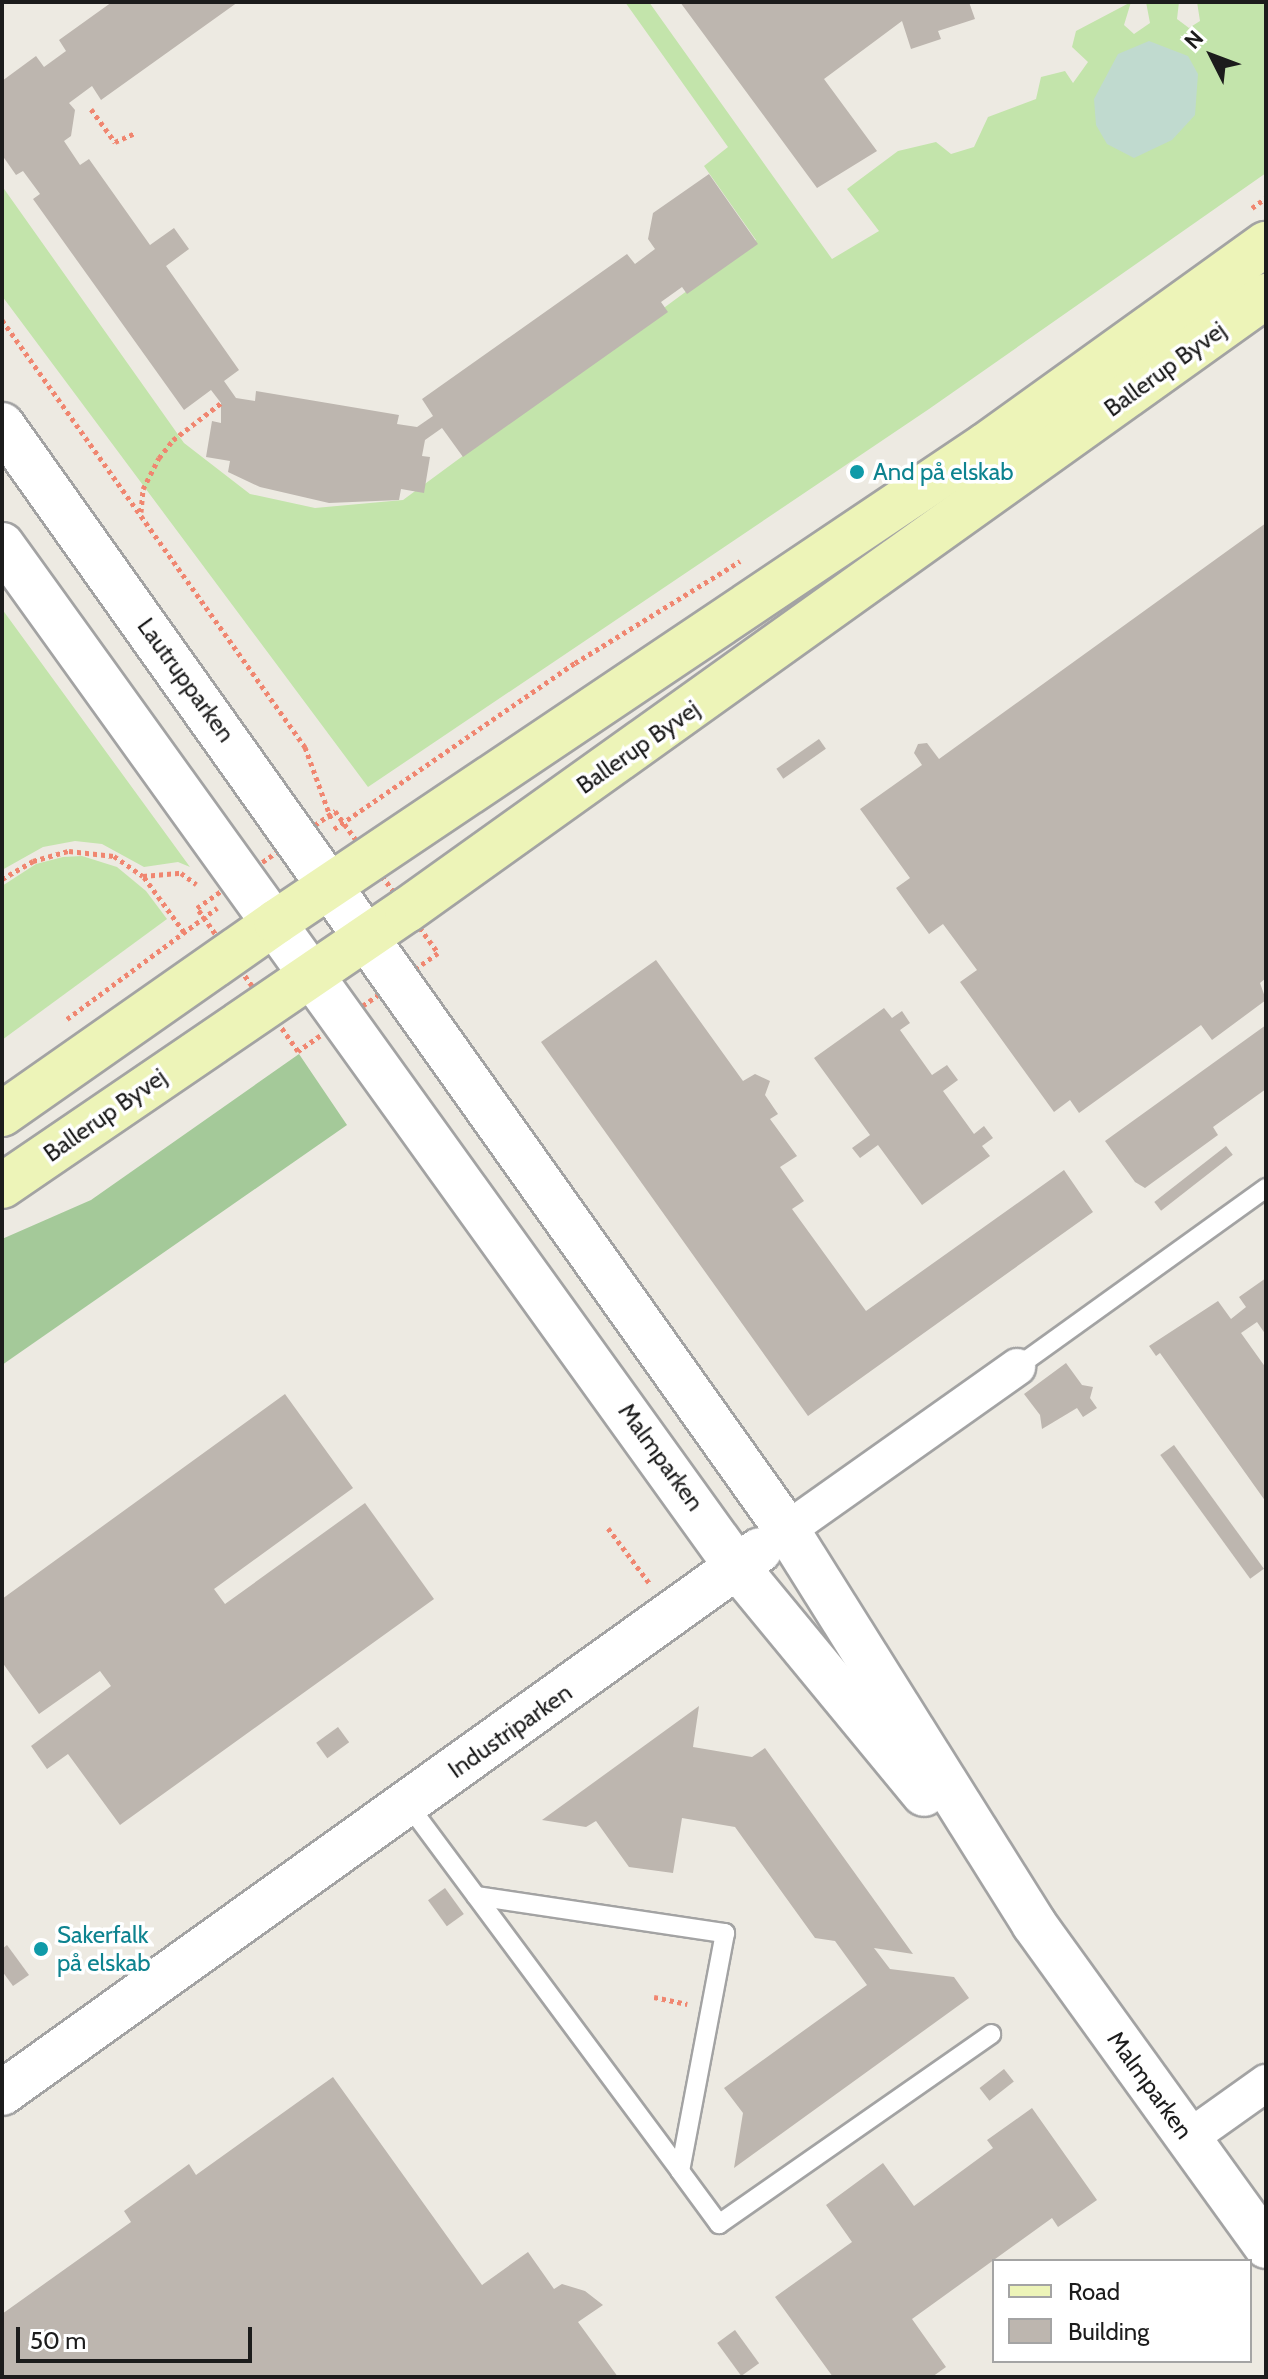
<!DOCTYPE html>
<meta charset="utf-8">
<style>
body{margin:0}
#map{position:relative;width:1268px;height:2379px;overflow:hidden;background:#edeae2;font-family:Cabin,sans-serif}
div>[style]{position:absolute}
.grass>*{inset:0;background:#c3e4ab}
.forest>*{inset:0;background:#a4c999}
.wetland>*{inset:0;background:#c0dacf}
.building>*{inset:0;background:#bdb6af;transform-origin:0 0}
.path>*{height:5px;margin-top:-2.5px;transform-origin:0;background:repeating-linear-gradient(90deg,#f08670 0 4px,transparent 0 8px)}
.roads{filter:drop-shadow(2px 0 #a3a3a3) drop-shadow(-2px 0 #a3a3a3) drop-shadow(0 2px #a3a3a3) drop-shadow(0 -2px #a3a3a3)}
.service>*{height:18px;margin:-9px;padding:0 9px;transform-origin:9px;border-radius:9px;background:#fff}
.minor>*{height:36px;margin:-18px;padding:0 18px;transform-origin:18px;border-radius:18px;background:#fff}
.tertiary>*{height:44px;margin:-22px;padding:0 22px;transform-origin:22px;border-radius:22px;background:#fff}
.secondary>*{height:44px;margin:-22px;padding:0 22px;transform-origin:22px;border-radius:22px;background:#edf4b8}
.dots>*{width:22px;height:22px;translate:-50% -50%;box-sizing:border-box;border:4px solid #fff;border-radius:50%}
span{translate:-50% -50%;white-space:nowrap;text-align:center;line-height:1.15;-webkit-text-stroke:7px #fff;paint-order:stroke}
.street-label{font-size:24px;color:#1c1c1c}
.culture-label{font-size:24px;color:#0d838f}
.left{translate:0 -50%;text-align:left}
.frame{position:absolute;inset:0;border:4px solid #1c1c1c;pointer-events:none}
.legend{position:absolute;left:992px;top:2259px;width:260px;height:104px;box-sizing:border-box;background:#fff;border:2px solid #a4a4a4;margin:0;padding:10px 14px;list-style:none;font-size:24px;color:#1c1c1c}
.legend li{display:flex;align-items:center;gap:16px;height:40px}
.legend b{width:40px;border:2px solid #a4a4a4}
.north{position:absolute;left:1172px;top:16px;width:80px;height:80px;-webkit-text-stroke:6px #fff;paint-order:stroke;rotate:312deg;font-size:22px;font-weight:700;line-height:32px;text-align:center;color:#1c1c1c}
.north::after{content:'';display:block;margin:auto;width:28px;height:36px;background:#1c1c1c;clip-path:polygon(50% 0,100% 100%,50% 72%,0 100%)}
.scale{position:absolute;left:16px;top:2327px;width:236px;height:36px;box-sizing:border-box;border:4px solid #1c1c1c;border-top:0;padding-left:10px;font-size:24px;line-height:28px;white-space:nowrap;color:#1c1c1c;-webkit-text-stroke:6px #fff;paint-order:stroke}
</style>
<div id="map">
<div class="grass">
<i style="clip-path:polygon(625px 2px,649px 2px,832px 259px,879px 231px,847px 189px,898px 151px,936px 142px,951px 154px,974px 147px,988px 117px,1036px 99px,1041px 77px,1065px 71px,1073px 83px,1088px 62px,1072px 47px,1076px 31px,1131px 2px,1124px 25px,1134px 34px,1150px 23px,1146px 2px,1179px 2px,1177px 19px,1189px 28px,1200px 21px,1197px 2px,1266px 2px,1266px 173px,929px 409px,368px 787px,2px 296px,2px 186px,184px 443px,250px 494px,315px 508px,403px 500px,756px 240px,704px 166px,728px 147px)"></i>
<i style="clip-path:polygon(2px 609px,190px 867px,178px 862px,144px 867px,102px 844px,75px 841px,43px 847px,2px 870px)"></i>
<i style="clip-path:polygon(63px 857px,82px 856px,117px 867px,146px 891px,167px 919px,2px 1040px,2px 886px,36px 864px)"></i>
</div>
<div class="forest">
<i style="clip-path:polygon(299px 1054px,347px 1125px,2px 1365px,2px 1239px,91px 1200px)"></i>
</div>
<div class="wetland">
<i style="clip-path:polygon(1149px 41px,1188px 56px,1198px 74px,1195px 115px,1172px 140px,1134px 158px,1107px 144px,1096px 125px,1094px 99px,1118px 54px)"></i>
</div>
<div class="building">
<i style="clip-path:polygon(112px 2px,238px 2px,101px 100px,92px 86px,69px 103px,75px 110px,71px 136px,64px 141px,80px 165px,89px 159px,150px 245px,174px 228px,189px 249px,166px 266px,239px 370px,224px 381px,236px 398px,255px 401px,256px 391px,399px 415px,397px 424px,417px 427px,433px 416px,422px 399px,627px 254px,635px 264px,655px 249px,648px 239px,653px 213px,709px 174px,758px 244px,687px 294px,682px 287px,661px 302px,668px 312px,463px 457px,442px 428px,425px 440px,422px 456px,430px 457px,424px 493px,401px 489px,399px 500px,329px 503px,260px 487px,228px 472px,230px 461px,206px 457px,212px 421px,221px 423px,221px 403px,211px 390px,184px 410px,33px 199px,40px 194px,23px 171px,16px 175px,2px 155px,2px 81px,36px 56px,44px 67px,66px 51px,59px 40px)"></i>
<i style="clip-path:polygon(680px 2px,969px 2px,975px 19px,938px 31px,941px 39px,911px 49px,902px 21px,824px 79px,877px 151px,817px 188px)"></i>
<i style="clip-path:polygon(1266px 523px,1266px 978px,1260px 983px,1266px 1000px,1212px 1040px,1201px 1025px,1079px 1113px,1070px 1100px,1054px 1112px,960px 982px,977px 970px,943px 924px,929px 934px,896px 888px,910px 878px,860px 809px,922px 765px,914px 753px,918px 744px,927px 743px,939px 759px)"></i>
<i style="left:819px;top:739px;width:12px;height:52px;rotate:55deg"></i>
<i style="clip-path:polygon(656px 960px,743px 1081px,755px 1074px,770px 1081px,765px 1095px,778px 1114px,770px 1119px,797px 1156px,780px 1167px,804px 1201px,792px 1209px,866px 1311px,1064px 1170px,1093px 1212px,808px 1416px,541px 1042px)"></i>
<i style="clip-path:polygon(884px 1008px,892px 1018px,902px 1011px,910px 1023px,900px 1030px,932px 1075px,947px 1065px,958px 1080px,943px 1091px,974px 1134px,984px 1126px,993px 1138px,982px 1146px,990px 1156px,922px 1205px,878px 1145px,860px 1158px,852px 1148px,870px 1135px,814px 1058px)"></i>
<i style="clip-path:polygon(1266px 1025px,1266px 1089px,1213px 1127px,1218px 1135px,1145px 1188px,1135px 1182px,1105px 1141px)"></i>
<i style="left:1226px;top:1146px;width:11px;height:91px;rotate:52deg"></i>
<i style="clip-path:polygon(1266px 1278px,1266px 1335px,1257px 1322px,1241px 1333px,1266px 1368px,1266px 1502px,1160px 1353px,1156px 1356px,1149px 1346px,1218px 1301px,1231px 1319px,1246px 1307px,1239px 1297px)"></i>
<i style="clip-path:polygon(1066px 1363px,1082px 1385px,1093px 1387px,1090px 1398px,1097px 1408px,1083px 1417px,1077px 1408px,1042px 1429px,1040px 1415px,1024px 1394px)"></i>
<i style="clip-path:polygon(285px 1394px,353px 1488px,214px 1589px,225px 1604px,365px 1503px,434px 1599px,120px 1825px,68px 1754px,47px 1769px,31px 1746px,111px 1686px,100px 1671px,39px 1714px,2px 1662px,2px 1599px)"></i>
<i style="left:1174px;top:1445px;width:153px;height:17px;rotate:54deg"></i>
<i style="clip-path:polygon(699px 1706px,693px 1747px,752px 1757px,765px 1748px,913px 1954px,874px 1948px,890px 1969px,954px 1977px,969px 1998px,734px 2168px,743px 2113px,724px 2088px,867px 1985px,835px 1941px,815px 1938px,735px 1827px,682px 1818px,673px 1873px,629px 1867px,596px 1821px,586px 1827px,542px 1820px)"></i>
<i style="left:338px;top:1727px;width:19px;height:27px;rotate:54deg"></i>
<i style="left:445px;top:1888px;width:32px;height:21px;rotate:54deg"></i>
<i style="clip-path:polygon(7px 1945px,29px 1975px,13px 1986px,2px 1971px,2px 1949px)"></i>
<i style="left:1004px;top:2069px;width:16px;height:31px;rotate:52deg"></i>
<i style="clip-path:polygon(333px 2077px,482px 2285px,528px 2252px,554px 2289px,562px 2284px,585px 2291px,603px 2305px,578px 2322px,618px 2377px,2px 2377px,2px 2314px,131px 2222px,124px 2211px,189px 2164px,196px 2175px)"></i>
<i style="clip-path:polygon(1032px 2108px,1097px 2200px,1058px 2227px,1052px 2218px,912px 2319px,946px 2367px,932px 2377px,833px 2377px,775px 2297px,852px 2242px,826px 2205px,883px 2163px,914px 2206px,993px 2148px,987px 2140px)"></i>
<i style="left:735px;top:2330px;width:41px;height:22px;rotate:54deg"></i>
</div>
<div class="path">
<i style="left:91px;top:109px;width:41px;rotate:54deg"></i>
<i style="left:115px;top:142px;width:22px;rotate:-24deg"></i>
<i style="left:1252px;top:208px;width:17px;rotate:-36deg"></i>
<i style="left:2px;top:320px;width:524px;rotate:54.64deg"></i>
<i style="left:305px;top:747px;width:79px;rotate:70deg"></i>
<i style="left:141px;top:512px;width:23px;rotate:-85deg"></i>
<i style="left:143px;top:489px;width:35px;rotate:-63deg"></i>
<i style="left:159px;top:458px;width:23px;rotate:-52deg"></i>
<i style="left:173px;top:440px;width:61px;rotate:-37.6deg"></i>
<i style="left:335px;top:811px;width:175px;rotate:54deg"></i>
<i style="left:438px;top:953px;width:171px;rotate:145deg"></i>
<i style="left:298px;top:1051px;width:175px;rotate:-125.2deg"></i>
<i style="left:197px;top:908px;width:169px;rotate:-35.1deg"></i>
<i style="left:334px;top:829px;width:293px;rotate:-34.6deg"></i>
<i style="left:575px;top:663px;width:194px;rotate:-31.7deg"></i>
<i style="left:144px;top:877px;width:68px;rotate:54deg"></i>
<i style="left:2px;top:879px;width:36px;rotate:-30deg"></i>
<i style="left:33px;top:861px;width:37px;rotate:-16deg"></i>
<i style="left:69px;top:851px;width:45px;rotate:6.3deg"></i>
<i style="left:114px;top:856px;width:35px;rotate:35deg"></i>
<i style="left:143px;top:876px;width:38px;rotate:-5deg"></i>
<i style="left:181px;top:873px;width:19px;rotate:36deg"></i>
<i style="left:67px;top:1019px;width:187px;rotate:-36.5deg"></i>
<i style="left:608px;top:1528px;width:70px;rotate:53.1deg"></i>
<i style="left:654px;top:1997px;width:34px;rotate:12deg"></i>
</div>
<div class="roads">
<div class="service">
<i style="left:1017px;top:1367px;width:307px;rotate:-35.7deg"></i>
<i style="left:407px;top:1803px;width:458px;rotate:53.4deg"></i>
<i style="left:476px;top:1896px;width:252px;rotate:8.5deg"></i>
<i style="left:725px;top:1933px;width:242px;rotate:100.7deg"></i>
<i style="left:680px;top:2171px;width:66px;rotate:53.7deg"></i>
<i style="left:719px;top:2224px;width:332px;rotate:-34.9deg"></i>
</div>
<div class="minor">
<i style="left:787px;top:1530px;width:282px;rotate:-35.3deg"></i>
<i style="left:1189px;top:2138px;width:95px;rotate:-35.5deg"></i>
</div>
<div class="tertiary">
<i style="left:2px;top:425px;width:1355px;rotate:54.61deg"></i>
<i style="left:787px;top:1530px;width:465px;rotate:57.9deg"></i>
<i style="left:1034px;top:1924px;width:397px;rotate:54.2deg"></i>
<i style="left:2px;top:545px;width:1259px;rotate:54.28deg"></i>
<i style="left:737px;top:1567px;width:294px;rotate:50.5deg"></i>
<i style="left:2px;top:2093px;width:932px;rotate:-35.62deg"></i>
</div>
<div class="secondary">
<i style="left:2px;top:1114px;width:335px;rotate:-35deg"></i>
<i style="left:276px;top:922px;width:855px;rotate:-33.89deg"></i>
<i style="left:986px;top:445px;width:345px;rotate:-35.7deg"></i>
<i style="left:2px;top:1186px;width:490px;rotate:-34.3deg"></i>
<i style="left:407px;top:910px;width:1056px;rotate:-35.56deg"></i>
</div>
</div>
<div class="dots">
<i style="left:857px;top:472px;background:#0f9aa8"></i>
<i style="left:41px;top:1949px;background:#0f9aa8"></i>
</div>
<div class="street-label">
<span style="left:1165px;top:369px;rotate:-36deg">Ballerup Byvej</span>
<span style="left:186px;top:680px;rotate:54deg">Lautrupparken</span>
<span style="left:638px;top:747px;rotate:-35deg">Ballerup Byvej</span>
<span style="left:105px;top:1115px;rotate:-35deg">Ballerup Byvej</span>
<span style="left:661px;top:1457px;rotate:54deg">Malmparken</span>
<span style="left:510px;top:1731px;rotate:-35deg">Industriparken</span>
<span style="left:1150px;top:2085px;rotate:54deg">Malmparken</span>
</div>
<div class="culture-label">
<span class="left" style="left:873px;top:472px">And på elskab</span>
<span class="left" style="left:57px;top:1949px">Sakerfalk<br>på elskab</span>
</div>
<div class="frame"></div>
<ul class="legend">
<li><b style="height:10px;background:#edf4b8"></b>Road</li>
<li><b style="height:22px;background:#bdb6af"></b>Building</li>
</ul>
<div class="north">N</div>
<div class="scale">50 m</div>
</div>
